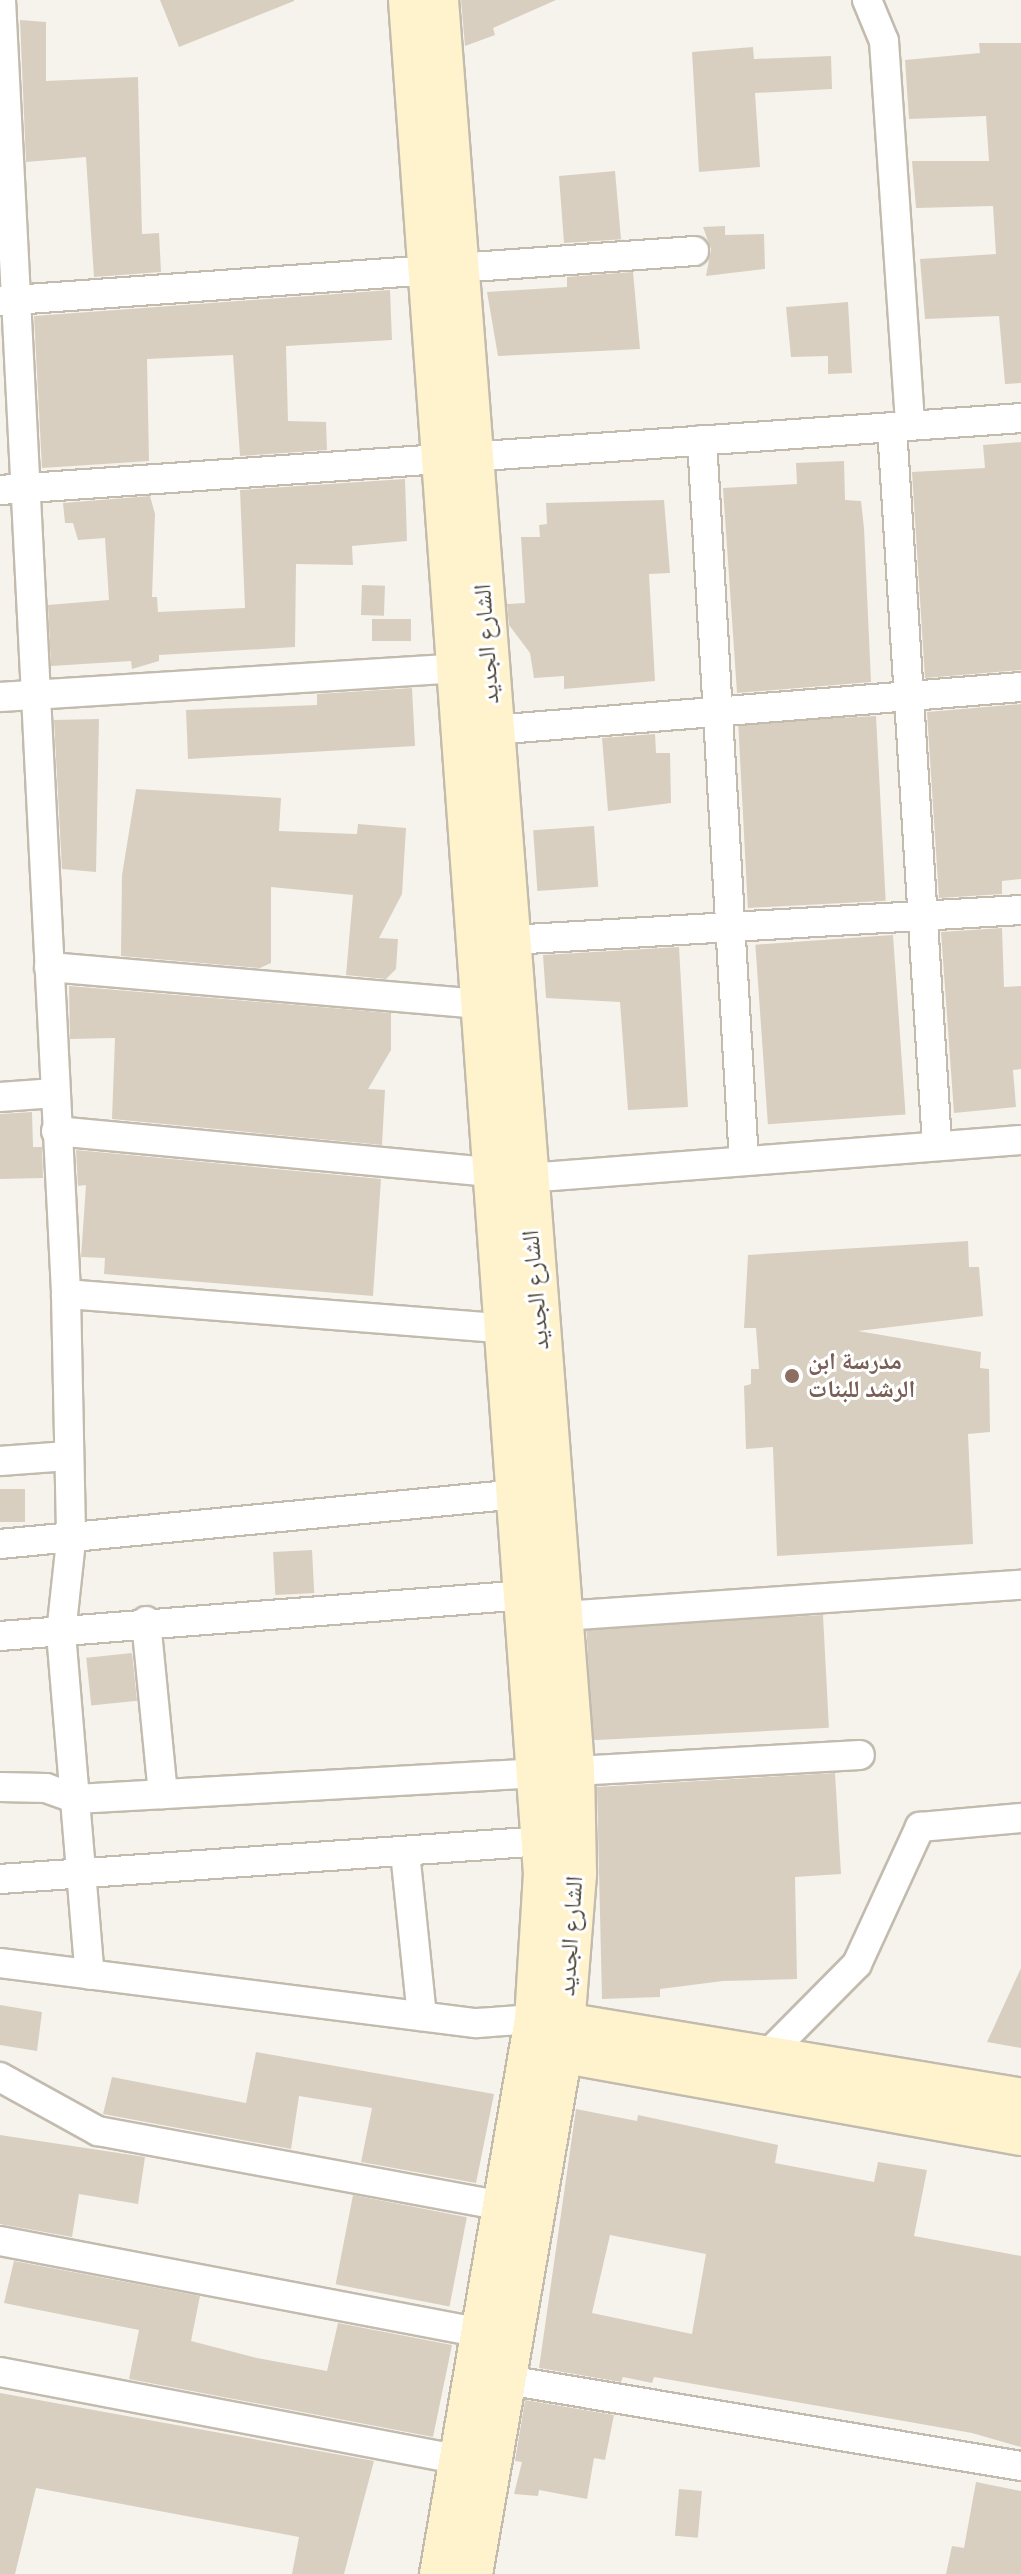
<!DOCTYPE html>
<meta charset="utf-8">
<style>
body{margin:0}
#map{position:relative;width:1021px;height:2574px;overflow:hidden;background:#f6f3ec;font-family:Roboto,"Noto Naskh Arabic",sans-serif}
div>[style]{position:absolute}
.building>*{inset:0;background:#d8cfc1;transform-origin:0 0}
.roads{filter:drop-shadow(2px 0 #c2bbae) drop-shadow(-2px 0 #c2bbae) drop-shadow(0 2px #c2bbae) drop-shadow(0 -2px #c2bbae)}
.street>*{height:28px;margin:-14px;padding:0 14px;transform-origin:14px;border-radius:14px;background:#fff}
.secondary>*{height:40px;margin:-20px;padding:0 20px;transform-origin:20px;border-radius:20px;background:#fff3cd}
.dots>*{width:22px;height:22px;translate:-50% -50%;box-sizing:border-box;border:4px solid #fff;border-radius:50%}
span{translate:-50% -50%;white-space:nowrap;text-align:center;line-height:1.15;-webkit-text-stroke:6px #fff;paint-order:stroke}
.street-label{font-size:24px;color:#4b4439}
.education-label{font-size:24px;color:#785e54;font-weight:700}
.left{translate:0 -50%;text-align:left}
</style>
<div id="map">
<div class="building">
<i style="clip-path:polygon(160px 0,294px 0,294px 1px,179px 47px)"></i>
<i style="clip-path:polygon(461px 0,556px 0,493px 28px,495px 35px,465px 46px)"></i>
<i style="clip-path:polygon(20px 20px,46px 22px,46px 81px,138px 77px,142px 234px,159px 233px,161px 272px,94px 277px,86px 157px,26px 162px)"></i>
<i style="clip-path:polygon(979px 43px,1021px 43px,1021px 383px,1005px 384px,999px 316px,925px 319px,920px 259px,996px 254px,993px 206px,916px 208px,912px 161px,989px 161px,986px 116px,909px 119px,905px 60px,980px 53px)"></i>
<i style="clip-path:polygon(753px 47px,754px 59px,831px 56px,832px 89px,755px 93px,760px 167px,699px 172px,692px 52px)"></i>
<i style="clip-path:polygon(615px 171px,621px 239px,626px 239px,564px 243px,559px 176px)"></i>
<i style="clip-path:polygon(725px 226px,725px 235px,764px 234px,765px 269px,706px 276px,711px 249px,703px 227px)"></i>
<i style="clip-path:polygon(633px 272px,640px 349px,498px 356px,487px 292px,567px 287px,567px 277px)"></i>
<i style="clip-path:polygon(390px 290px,392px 340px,286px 346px,288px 421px,326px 422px,327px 450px,240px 456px,233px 355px,147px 359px,149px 461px,42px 468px,34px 316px)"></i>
<i style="clip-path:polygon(848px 302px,852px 373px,828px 374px,828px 356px,791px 357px,786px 307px)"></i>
<i style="clip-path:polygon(1021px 442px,1021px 670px,925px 678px,912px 472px,985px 468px,983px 445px)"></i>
<i style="clip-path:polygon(844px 461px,845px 500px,861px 501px,864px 528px,871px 682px,737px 693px,723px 488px,797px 484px,796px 463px)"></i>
<i style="clip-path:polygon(405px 479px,407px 541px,352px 546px,353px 565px,296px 564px,295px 647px,159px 655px,159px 661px,132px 669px,131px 661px,51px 666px,48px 605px,109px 600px,105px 538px,78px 540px,73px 523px,65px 523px,63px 503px,150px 496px,155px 514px,152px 597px,157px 597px,158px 612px,245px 608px,240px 490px)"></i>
<i style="clip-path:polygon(664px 500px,670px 573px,649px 574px,655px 681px,564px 689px,564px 676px,534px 678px,530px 653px,509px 625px,507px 604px,525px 603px,521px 537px,540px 537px,539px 525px,547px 524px,546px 503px)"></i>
<i style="left:362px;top:585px;width:23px;height:30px;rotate:2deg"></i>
<i style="left:411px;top:619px;width:22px;height:39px;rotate:90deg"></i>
<i style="clip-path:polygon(412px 688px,415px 746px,188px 759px,186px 710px,317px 705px,317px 694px)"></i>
<i style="clip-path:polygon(1021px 704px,1021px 879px,1002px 881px,1002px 894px,939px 898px,927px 712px)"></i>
<i style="left:876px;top:716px;width:185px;height:138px;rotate:87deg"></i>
<i style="clip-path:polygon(99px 719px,96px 872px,62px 869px,54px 720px)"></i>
<i style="clip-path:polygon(655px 734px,656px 753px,670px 753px,671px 803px,608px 811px,602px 738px)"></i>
<i style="clip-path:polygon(136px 789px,281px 798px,279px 831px,357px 834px,358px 824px,406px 828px,402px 894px,379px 938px,398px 939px,396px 969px,386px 979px,346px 975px,353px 895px,271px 887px,271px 963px,260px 968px,121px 956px,122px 875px)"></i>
<i style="left:594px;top:826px;width:61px;height:61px;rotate:86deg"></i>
<i style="clip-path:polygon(1002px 928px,1004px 987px,1021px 986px,1021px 1069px,1013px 1070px,1016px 1107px,954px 1113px,941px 932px)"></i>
<i style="left:893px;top:935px;width:180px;height:138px;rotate:86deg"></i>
<i style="clip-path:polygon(679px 947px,688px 1107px,628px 1110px,620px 1002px,546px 998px,543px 955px)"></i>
<i style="clip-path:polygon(69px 986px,391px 1013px,391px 1050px,368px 1089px,385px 1090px,382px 1145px,112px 1119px,115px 1038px,70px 1039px)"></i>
<i style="clip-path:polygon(32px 1112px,33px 1147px,42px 1147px,43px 1178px,0 1179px,0 1114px)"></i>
<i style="clip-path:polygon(76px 1150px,381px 1179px,373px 1296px,104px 1274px,105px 1258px,81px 1257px,86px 1185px,78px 1186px)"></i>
<i style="clip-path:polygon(968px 1241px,969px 1267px,979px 1267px,983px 1316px,858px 1331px,981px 1352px,980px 1368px,989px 1369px,990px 1432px,968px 1434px,973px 1544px,777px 1556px,773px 1447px,746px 1449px,744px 1386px,751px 1384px,751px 1369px,759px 1369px,756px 1328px,744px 1328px,748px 1255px)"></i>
<i style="left:0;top:1489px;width:25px;height:33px"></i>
<i style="left:312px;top:1550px;width:43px;height:39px;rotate:87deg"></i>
<i style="left:823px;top:1615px;width:113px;height:237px;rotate:87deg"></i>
<i style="left:132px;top:1653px;width:48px;height:46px;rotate:84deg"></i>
<i style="clip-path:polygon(835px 1773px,841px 1874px,795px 1877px,797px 1979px,723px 1981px,660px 1989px,660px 1997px,602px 1999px,597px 1787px)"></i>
<i style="clip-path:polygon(1021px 1968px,1021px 2048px,987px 2042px)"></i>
<i style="clip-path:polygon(0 2005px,42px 2012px,37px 2051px,0 2045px)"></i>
<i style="clip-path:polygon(256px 2052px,494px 2094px,476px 2183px,361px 2162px,372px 2108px,299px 2096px,291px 2149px,103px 2114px,112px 2077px,246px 2103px)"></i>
<i style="clip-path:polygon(evenodd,576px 2109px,637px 2121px,638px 2115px,778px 2145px,775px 2163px,874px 2182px,878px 2162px,927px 2170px,914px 2236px,1021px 2256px,1021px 2447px,972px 2433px,654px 2377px,652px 2383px,623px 2377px,621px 2382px,539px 2368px,576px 2109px,610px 2235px,706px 2254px,692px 2334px,592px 2313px,610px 2235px)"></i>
<i style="clip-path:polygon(0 2135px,145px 2157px,138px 2204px,79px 2194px,72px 2237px,0 2224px)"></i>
<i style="left:353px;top:2195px;width:116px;height:91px;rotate:11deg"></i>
<i style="clip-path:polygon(14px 2261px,200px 2296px,191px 2341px,257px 2358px,327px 2371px,338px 2323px,452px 2345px,433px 2437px,129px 2379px,139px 2330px,4px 2303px)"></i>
<i style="clip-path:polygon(0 2393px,374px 2461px,344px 2574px,292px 2574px,299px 2537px,36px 2488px,15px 2574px,0 2574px)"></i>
<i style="clip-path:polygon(525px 2400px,614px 2415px,605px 2460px,594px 2458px,587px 2499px,539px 2490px,538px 2496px,514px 2494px,522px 2462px,515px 2461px)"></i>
<i style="clip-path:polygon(976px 2482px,1021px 2491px,1021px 2574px,946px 2574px,952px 2546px,964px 2548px)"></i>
<i style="left:679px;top:2489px;width:23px;height:47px;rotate:5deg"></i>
</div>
<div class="roads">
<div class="street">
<i style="left:1px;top:0;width:1296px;rotate:87.12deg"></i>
<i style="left:66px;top:1294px;width:247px;rotate:88.8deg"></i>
<i style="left:71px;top:1541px;width:93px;rotate:96.2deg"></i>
<i style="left:61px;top:1633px;width:343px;rotate:85.2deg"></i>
<i style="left:867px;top:0;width:44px;rotate:67.5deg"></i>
<i style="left:884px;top:41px;width:386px;rotate:86.1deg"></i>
<i style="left:0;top:301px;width:696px;rotate:-4.12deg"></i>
<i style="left:892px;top:427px;width:719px;rotate:86.41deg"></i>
<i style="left:702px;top:440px;width:722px;rotate:86.67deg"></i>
<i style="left:0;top:490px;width:1024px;rotate:-4.03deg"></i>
<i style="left:0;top:697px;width:458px;rotate:-3.6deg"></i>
<i style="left:493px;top:730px;width:530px;rotate:-4.66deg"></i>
<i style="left:510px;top:940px;width:512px;rotate:-3.36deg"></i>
<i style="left:49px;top:967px;width:433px;rotate:4.9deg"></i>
<i style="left:0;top:1097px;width:55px;rotate:-4.2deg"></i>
<i style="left:56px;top:1131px;width:439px;rotate:5.4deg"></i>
<i style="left:527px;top:1178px;width:495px;rotate:-4.4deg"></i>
<i style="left:66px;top:1294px;width:441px;rotate:4.5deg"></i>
<i style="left:0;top:1461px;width:68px;rotate:-4.2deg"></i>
<i style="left:0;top:1544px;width:520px;rotate:-5.51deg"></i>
<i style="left:562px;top:1616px;width:460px;rotate:-3.9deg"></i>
<i style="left:146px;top:1621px;width:174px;rotate:84.4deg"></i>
<i style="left:0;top:1636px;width:528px;rotate:-4.46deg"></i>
<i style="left:0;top:1787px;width:46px;rotate:1.2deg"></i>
<i style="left:46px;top:1788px;width:32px;rotate:20deg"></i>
<i style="left:76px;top:1799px;width:785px;rotate:-3.21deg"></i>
<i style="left:405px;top:1852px;width:165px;rotate:84.1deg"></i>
<i style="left:0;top:1879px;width:544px;rotate:-4deg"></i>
<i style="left:0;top:1963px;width:481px;rotate:7.2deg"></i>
<i style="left:477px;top:2023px;width:58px;rotate:-3.9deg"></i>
<i style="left:767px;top:2055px;width:128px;rotate:-45.3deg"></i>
<i style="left:857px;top:1964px;width:151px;rotate:-65.3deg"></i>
<i style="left:920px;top:1827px;width:101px;rotate:-5.1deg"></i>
<i style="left:0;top:2077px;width:112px;rotate:28.9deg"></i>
<i style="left:98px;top:2131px;width:413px;rotate:10.5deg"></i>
<i style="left:0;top:2241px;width:492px;rotate:10.8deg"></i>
<i style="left:0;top:2372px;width:468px;rotate:10.8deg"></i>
<i style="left:489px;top:2377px;width:539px;rotate:9.5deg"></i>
</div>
<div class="secondary">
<i style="left:409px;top:0;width:1878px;rotate:85.88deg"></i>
<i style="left:544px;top:1873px;width:146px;rotate:93.5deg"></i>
<i style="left:535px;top:2019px;width:563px;rotate:99.71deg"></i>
<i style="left:438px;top:0;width:1774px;rotate:85.6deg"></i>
<i style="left:574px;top:1769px;width:105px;rotate:88.9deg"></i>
<i style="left:576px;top:1874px;width:179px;rotate:94.5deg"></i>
<i style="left:562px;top:2052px;width:530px;rotate:99.78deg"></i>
<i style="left:540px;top:2019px;width:488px;rotate:9.4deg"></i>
<i style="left:538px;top:2048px;width:491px;rotate:10.2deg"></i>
</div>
</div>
<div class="dots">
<i style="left:792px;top:1376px;background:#8d6e63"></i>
</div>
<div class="street-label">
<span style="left:487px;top:644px;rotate:-94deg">الشارع الجديد</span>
<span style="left:536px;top:1290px;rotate:-95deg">الشارع الجديد</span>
<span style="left:571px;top:1936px;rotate:-86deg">الشارع الجديد</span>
</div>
<div class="education-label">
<span class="left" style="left:808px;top:1376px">مدرسة ابن<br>الرشد للبنات</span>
</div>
</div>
